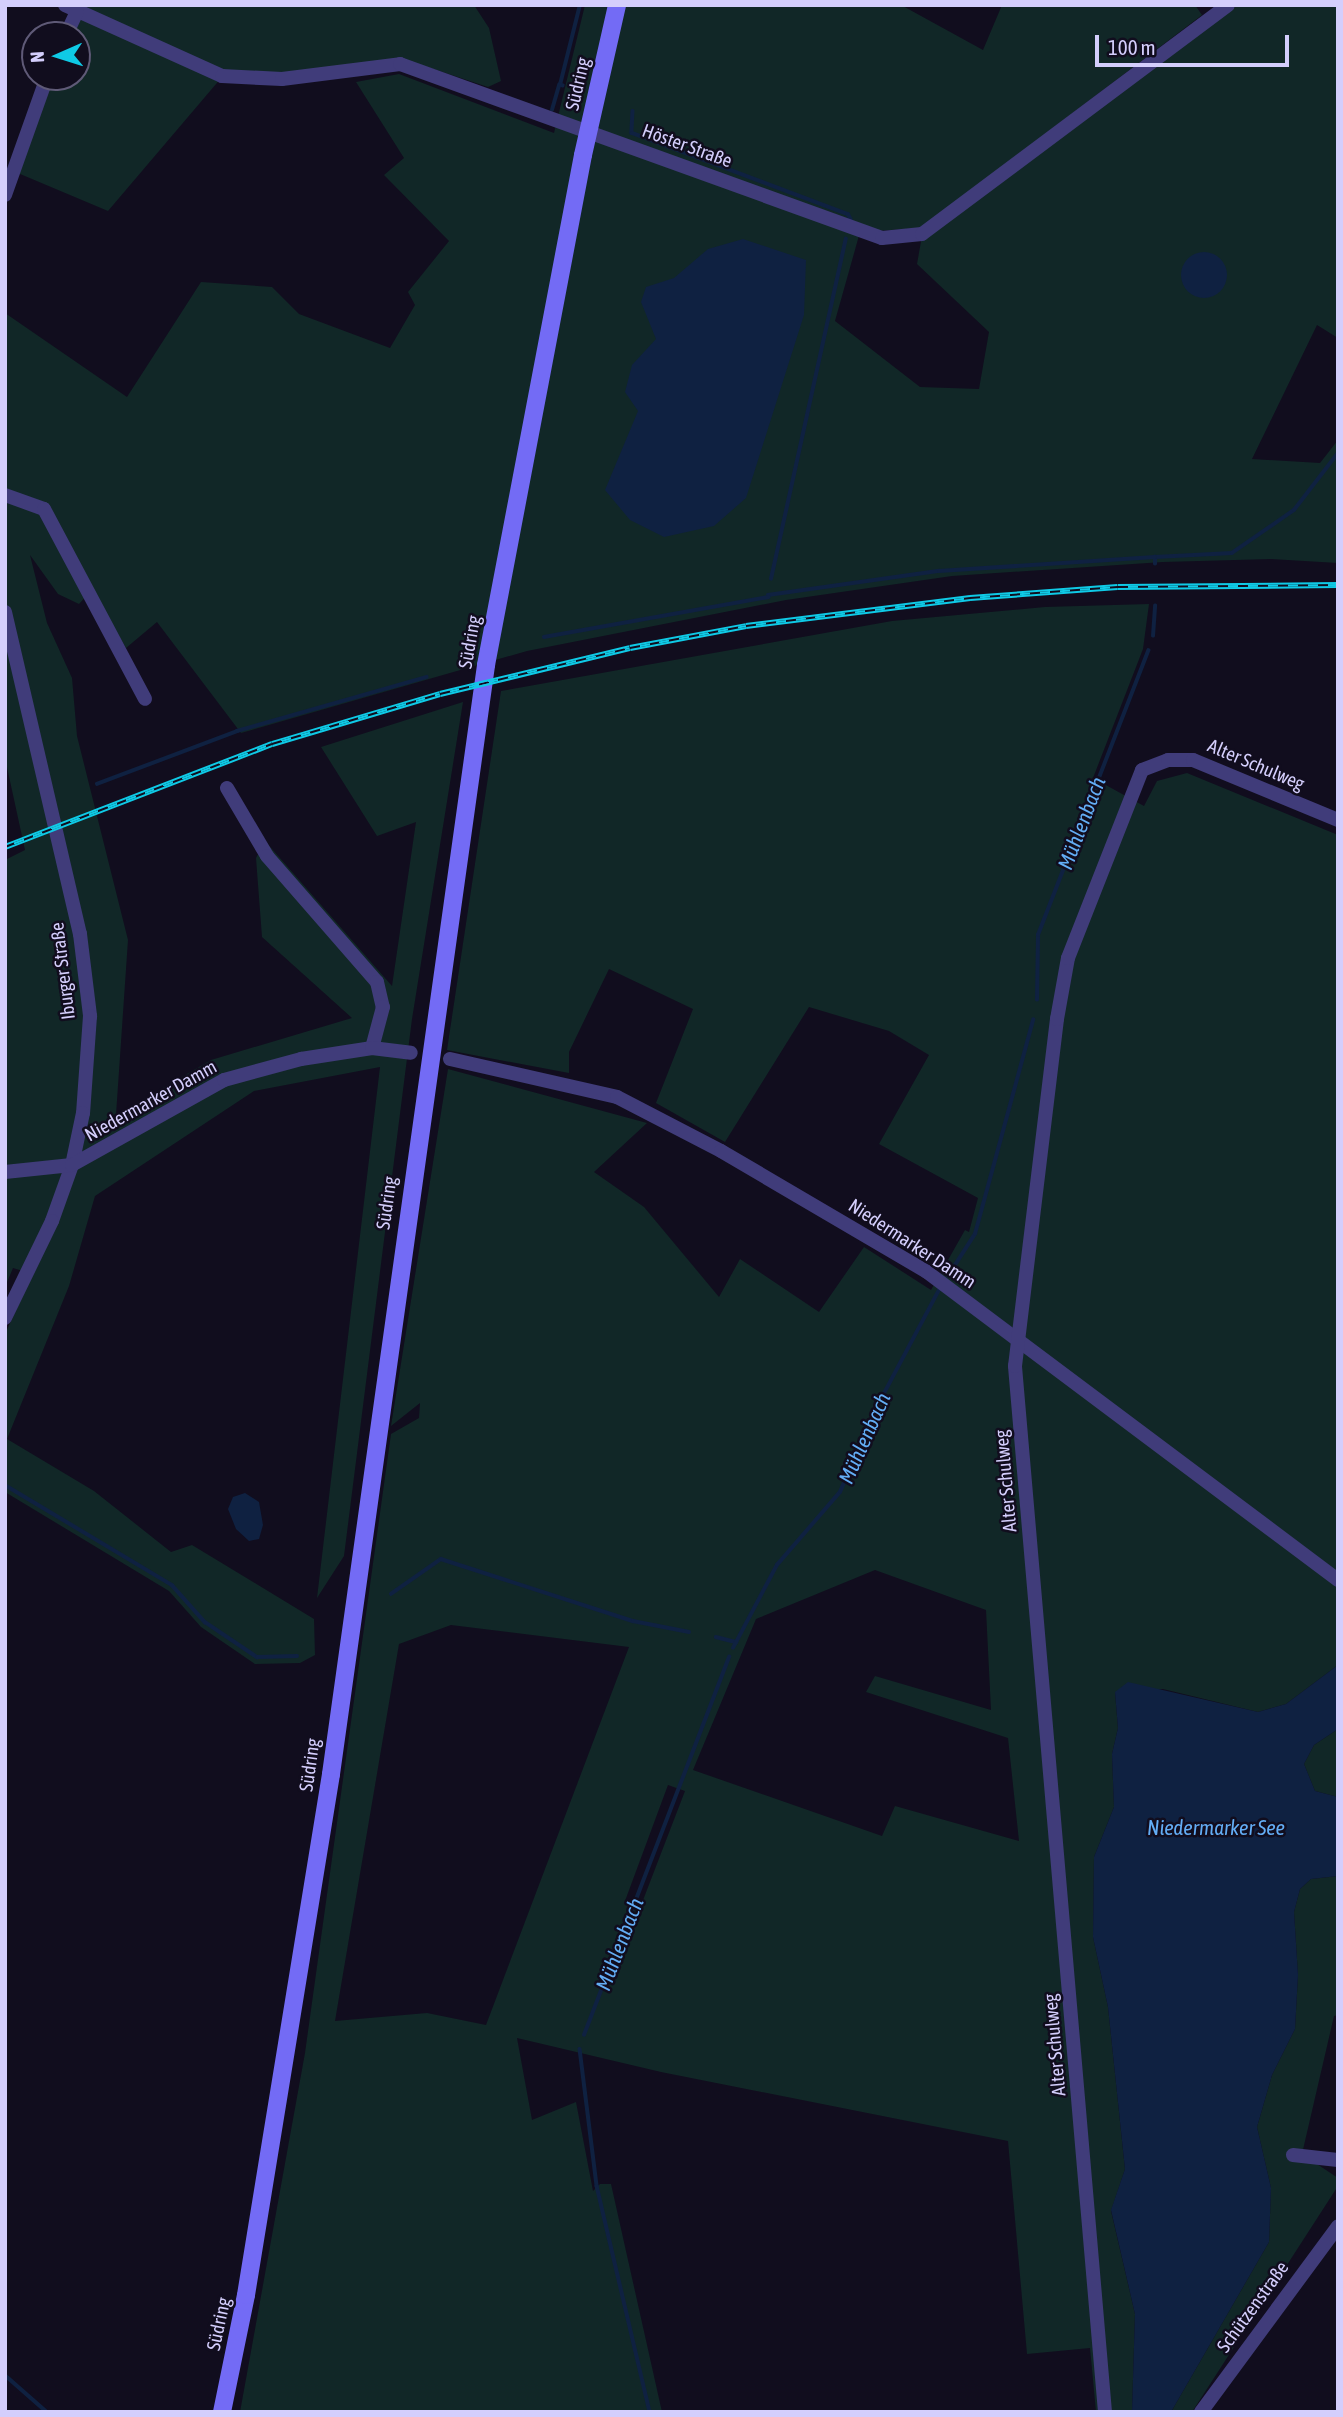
<!DOCTYPE html>
<meta charset="utf-8">
<style>
body{margin:0}
#map{position:relative;width:1343px;height:2417px;overflow:hidden;background:#110d1e;font-family:"Asap Condensed",sans-serif}
div>[style]{position:absolute}
.green>*{inset:0;background:#112727}
.water>*{inset:0;background:#0f2141}
.round{border-radius:50%}
.stream>*{height:3.5px;margin:-1.75px;padding:0 1.75px;transform-origin:1.75px;border-radius:1.75px;background:#0f2141}
.minor>*{height:14px;margin:-7px;padding:0 7px;transform-origin:7px;border-radius:7px;background:#403c7a}
.secondary>*{height:18px;margin:-9px;padding:0 9px;transform-origin:9px;border-radius:9px;background:#736bf5}
.rail>*{height:6px;margin-top:-3px;transform-origin:0;background:repeating-linear-gradient(90deg,#110d1e 0 10px,#0fcae6 0 20px);box-sizing:border-box;border-block:2px solid #0fcae6}
span{translate:-50% -50%;white-space:nowrap;text-align:center;line-height:1.15;-webkit-text-stroke:5px #110d1e;paint-order:stroke}
.street-label{font-size:19px;color:#d4cefc}
.water-label{font-size:21px;color:#63adf5;font-style:italic}
.frame{position:absolute;inset:0;border:7px solid #d4cefc;pointer-events:none}
.north{position:absolute;left:21px;top:21px;width:70px;height:70px;box-sizing:border-box;background:#110d1e;border:2px solid #5f5a77;border-radius:50%;rotate:267deg;font-size:19px;font-weight:700;line-height:28px;text-align:center;color:#d4cefc}
.north::after{content:'';display:block;margin:auto;width:24px;height:32px;background:#0fcae6;clip-path:polygon(50% 0,100% 100%,50% 72%,0 100%)}
.scale{position:absolute;left:1095px;top:35px;width:194px;height:32px;box-sizing:border-box;border:4px solid #d4cefc;border-top:0;padding-left:9px;font-size:21px;line-height:24px;white-space:nowrap;color:#d4cefc;-webkit-text-stroke:5px #110d1e;paint-order:stroke}
</style>
<div id="map">
<div class="green">
<i style="clip-path:polygon(75px 5px,474px 5px,489px 28px,501px 81px,488px 87px,400px 58px,281px 74px,222px 70px)"></i>
<i style="clip-path:polygon(585px 5px,901px 5px,983px 50px,1002px 5px,1195px 5px,1202px 15px,921px 228px,860px 232px,835px 321px,920px 387px,979px 389px,989px 332px,917px 264px,922px 236px,1238px 5px,1338px 5px,1338px 338px,1317px 325px,1252px 459px,1320px 463px,1338px 440px,1338px 563px,1271px 559px,1163px 562px,952px 576px,786px 600px,527px 651px,241px 733px,157px 622px,126px 648px,92px 590px,79px 604px,58px 594px,30px 555px,47px 623px,72px 678px,77px 736px,128px 940px,116px 1115px,211px 1060px,352px 1018px,262px 937px,256px 858px,265px 841px,392px 986px,416px 822px,377px 836px,321px 747px,463px 702px,412px 1019px,344px 1556px,317px 1598px,380px 1067px,254px 1091px,95px 1196px,69px 1286px,7px 1439px,94px 1491px,171px 1552px,192px 1545px,314px 1619px,315px 1655px,300px 1663px,255px 1664px,201px 1627px,169px 1591px,5px 1492px,5px 1334px,33px 1274px,13px 1268px,5px 1287px,5px 860px,25px 850px,5px 758px,5px 313px,127px 397px,201px 282px,272px 287px,299px 314px,390px 348px,415px 305px,408px 292px,449px 241px,384px 175px,404px 158px,356px 82px,399px 74px,554px 133px)"></i>
<i style="clip-path:polygon(79px 15px,222px 77px,108px 211px,13px 171px,51px 77px,77px 77px,77px 35px,70px 35px)"></i>
<i style="clip-path:polygon(evenodd,1149px 604px,1143px 649px,1093px 778px,1144px 806px,1157px 781px,1187px 773px,1338px 835px,1338px 1665px,1286px 1704px,1258px 1712px,1163px 1689px,1115px 1692px,1118px 1728px,1112px 1754px,1114px 1807px,1094px 1857px,1093px 1937px,1108px 2007px,1125px 2169px,1111px 2211px,1135px 2314px,1132px 2412px,1096px 2412px,1090px 2348px,1027px 2354px,1008px 2141px,661px 2072px,517px 2038px,532px 2120px,576px 2102px,593px 2191px,600px 2184px,611px 2184px,662px 2412px,240px 2412px,305px 2053px,391px 1434px,419px 1418px,420px 1403px,391px 1426px,448px 1069px,647px 1123px,594px 1172px,644px 1207px,719px 1297px,740px 1259px,819px 1312px,864px 1247px,931px 1290px,965px 1230px,969px 1232px,978px 1198px,879px 1144px,929px 1055px,889px 1031px,809px 1007px,725px 1142px,656px 1103px,693px 1009px,609px 969px,569px 1052px,569px 1073px,447px 1050px,501px 691px,892px 621px,1045px 607px,1149px 604px,875px 1570px,986px 1610px,991px 1710px,875px 1676px,866px 1692px,1008px 1738px,1019px 1841px,895px 1806px,882px 1836px,693px 1770px,756px 1619px,875px 1570px,1149px 604px,451px 1625px,629px 1647px,486px 2025px,427px 2013px,335px 2021px,399px 1644px,451px 1625px,1149px 604px,668px 1785px,685px 1791px,640px 1908px,625px 1901px,668px 1785px)"></i>
<i style="clip-path:polygon(1338px 1729px,1338px 1797px,1315px 1791px,1304px 1764px,1314px 1745px)"></i>
<i style="clip-path:polygon(1338px 1876px,1338px 2015px,1334px 2016px,1302px 2154px,1338px 2178px,1338px 2186px,1192px 2412px,1171px 2412px,1269px 2242px,1271px 2188px,1257px 2127px,1272px 2075px,1295px 2029px,1298px 1975px,1294px 1912px,1300px 1889px,1311px 1879px)"></i>
</div>
<div class="water">
<i style="clip-path:polygon(743px 239px,806px 260px,804px 315px,746px 498px,714px 526px,664px 537px,630px 520px,605px 490px,638px 411px,625px 392px,632px 365px,656px 339px,641px 302px,646px 287px,674px 278px,708px 249px)"></i>
<i class="round" style="left:1181px;top:252px;width:46px;height:46px"></i>
<i style="clip-path:polygon(245px 1493px,259px 1502px,263px 1525px,259px 1539px,249px 1541px,236px 1529px,228px 1509px,233px 1497px)"></i>
<i style="clip-path:polygon(1338px 1665px,1338px 1729px,1314px 1745px,1304px 1764px,1315px 1791px,1338px 1797px,1338px 1876px,1311px 1879px,1300px 1889px,1294px 1912px,1298px 1975px,1295px 2029px,1272px 2075px,1257px 2127px,1271px 2188px,1269px 2242px,1171px 2412px,1132px 2412px,1135px 2314px,1111px 2210px,1125px 2169px,1108px 2007px,1093px 1937px,1094px 1857px,1114px 1807px,1112px 1754px,1118px 1728px,1115px 1692px,1128px 1682px,1258px 1712px,1286px 1704px)"></i>
</div>
<div class="stream">
<i style="left:563px;top:86px;width:3px;rotate:-162deg"></i>
<i style="left:560px;top:85px;width:82px;rotate:-76deg"></i>
<i style="left:552px;top:110px;width:26px;rotate:-74deg"></i>
<i style="left:633px;top:111px;width:22px;rotate:93deg"></i>
<i style="left:632px;top:133px;width:231px;rotate:20.6deg"></i>
<i style="left:848px;top:214px;width:6px;rotate:59deg"></i>
<i style="left:1155px;top:564px;width:7px;rotate:-90deg"></i>
<i style="left:1155px;top:557px;width:77px;rotate:-3deg"></i>
<i style="left:1232px;top:553px;width:75px;rotate:-34.7deg"></i>
<i style="left:1294px;top:510px;width:72px;rotate:-52.3deg"></i>
<i style="left:771px;top:579px;width:348px;rotate:-77.6deg"></i>
<i style="left:768px;top:595px;width:173px;rotate:-8deg"></i>
<i style="left:939px;top:571px;width:216px;rotate:-3.7deg"></i>
<i style="left:1153px;top:636px;width:30px;rotate:-86deg"></i>
<i style="left:544px;top:637px;width:228px;rotate:-10.1deg"></i>
<i style="left:97px;top:784px;width:150px;rotate:-20.7deg"></i>
<i style="left:237px;top:731px;width:197px;rotate:-15.9deg"></i>
<i style="left:1037px;top:1000px;width:65px;rotate:-89.1deg"></i>
<i style="left:1038px;top:935px;width:305px;rotate:-68.8deg"></i>
<i style="left:948px;top:1276px;width:50px;rotate:-57.3deg"></i>
<i style="left:975px;top:1234px;width:222px;rotate:-74.8deg"></i>
<i style="left:5px;top:1485px;width:195px;rotate:30.9deg"></i>
<i style="left:172px;top:1585px;width:50px;rotate:48.3deg"></i>
<i style="left:205px;top:1622px;width:63px;rotate:33.9deg"></i>
<i style="left:257px;top:1657px;width:40px;rotate:-1.4deg"></i>
<i style="left:391px;top:1594px;width:61px;rotate:-35deg"></i>
<i style="left:441px;top:1559px;width:202px;rotate:17.9deg"></i>
<i style="left:633px;top:1621px;width:57px;rotate:11.1deg"></i>
<i style="left:716px;top:1637px;width:21px;rotate:14deg"></i>
<i style="left:733px;top:1648px;width:94px;rotate:-62.1deg"></i>
<i style="left:777px;top:1565px;width:96px;rotate:-49.2deg"></i>
<i style="left:840px;top:1492px;width:102px;rotate:-66.2deg"></i>
<i style="left:881px;top:1399px;width:123px;rotate:-62deg"></i>
<i style="left:584px;top:2035px;width:405px;rotate:-69deg"></i>
<i style="left:580px;top:2049px;width:138px;rotate:82.9deg"></i>
<i style="left:597px;top:2186px;width:232px;rotate:76.8deg"></i>
<i style="left:5px;top:2375px;width:56px;rotate:41.4deg"></i>
</div>
<div class="minor">
<i style="left:65px;top:5px;width:172px;rotate:24.3deg"></i>
<i style="left:222px;top:76px;width:60px;rotate:2.9deg"></i>
<i style="left:282px;top:79px;width:119px;rotate:-7.2deg"></i>
<i style="left:400px;top:64px;width:512px;rotate:19.85deg"></i>
<i style="left:882px;top:238px;width:40px;rotate:-5.7deg"></i>
<i style="left:922px;top:234px;width:382px;rotate:-36.8deg"></i>
<i style="left:66px;top:35px;width:26px;rotate:-65deg"></i>
<i style="left:5px;top:195px;width:125px;rotate:-70.4deg"></i>
<i style="left:5px;top:495px;width:41px;rotate:19.7deg"></i>
<i style="left:44px;top:509px;width:215px;rotate:62deg"></i>
<i style="left:5px;top:612px;width:331px;rotate:76.9deg"></i>
<i style="left:80px;top:934px;width:83px;rotate:83deg"></i>
<i style="left:90px;top:1016px;width:97px;rotate:94.1deg"></i>
<i style="left:83px;top:1113px;width:53px;rotate:101.9deg"></i>
<i style="left:72px;top:1165px;width:59px;rotate:109.7deg"></i>
<i style="left:52px;top:1221px;width:108px;rotate:115.9deg"></i>
<i style="left:227px;top:788px;width:79px;rotate:59.5deg"></i>
<i style="left:267px;top:856px;width:167px;rotate:48.9deg"></i>
<i style="left:377px;top:982px;width:26px;rotate:77deg"></i>
<i style="left:383px;top:1007px;width:42px;rotate:105deg"></i>
<i style="left:450px;top:1059px;width:171px;rotate:12.8deg"></i>
<i style="left:617px;top:1097px;width:117px;rotate:27.4deg"></i>
<i style="left:721px;top:1151px;width:239px;rotate:30.4deg"></i>
<i style="left:927px;top:1272px;width:514px;rotate:36.85deg"></i>
<i style="left:5px;top:1172px;width:67px;rotate:-6deg"></i>
<i style="left:72px;top:1165px;width:174px;rotate:-29.2deg"></i>
<i style="left:224px;top:1080px;width:80px;rotate:-15.3deg"></i>
<i style="left:301px;top:1059px;width:72px;rotate:-8.8deg"></i>
<i style="left:372px;top:1048px;width:39px;rotate:7deg"></i>
<i style="left:1293px;top:2155px;width:45px;rotate:6.3deg"></i>
<i style="left:1105px;top:2412px;width:1050px;rotate:-94.92deg"></i>
<i style="left:1015px;top:1366px;width:350px;rotate:-83.1deg"></i>
<i style="left:1057px;top:1019px;width:62px;rotate:-79.8deg"></i>
<i style="left:1068px;top:958px;width:202px;rotate:-68.5deg"></i>
<i style="left:1142px;top:770px;width:28px;rotate:-21deg"></i>
<i style="left:1168px;top:760px;width:25px"></i>
<i style="left:1193px;top:760px;width:157px;rotate:22.5deg"></i>
<i style="left:1201px;top:2412px;width:231px;rotate:-53.6deg"></i>
</div>
<div class="secondary">
<i style="left:222px;top:2412px;width:119px;rotate:-78.4deg"></i>
<i style="left:246px;top:2295px;width:528px;rotate:-80.73deg"></i>
<i style="left:331px;top:1774px;width:1120px;rotate:-82.04deg"></i>
<i style="left:486px;top:665px;width:519px;rotate:-79.23deg"></i>
<i style="left:583px;top:155px;width:154px;rotate:-77.2deg"></i>
</div>
<div class="rail">
<i style="left:5px;top:847px;width:286px;rotate:-21.1deg"></i>
<i style="left:272px;top:744px;width:175px;rotate:-16.6deg"></i>
<i style="left:440px;top:694px;width:195px;rotate:-13.6deg"></i>
<i style="left:630px;top:648px;width:118px;rotate:-10.7deg"></i>
<i style="left:746px;top:626px;width:226px;rotate:-7.1deg"></i>
<i style="left:970px;top:598px;width:148px;rotate:-4.3deg"></i>
<i style="left:1118px;top:587px;width:220px;rotate:-0.5deg"></i>
</div>
<div class="street-label">
<span style="left:578px;top:84px;rotate:-77deg">Südring</span>
<span style="left:687px;top:146px;rotate:20deg">Höster Straße</span>
<span style="left:470px;top:642px;rotate:-80deg">Südring</span>
<span style="left:1256px;top:765px;rotate:23deg">Alter Schulweg</span>
<span style="left:63px;top:971px;rotate:-97deg">Iburger Straße</span>
<span style="left:151px;top:1101px;rotate:-29deg">Niedermarker Damm</span>
<span style="left:387px;top:1203px;rotate:-82deg">Südring</span>
<span style="left:912px;top:1244px;rotate:33deg">Niedermarker Damm</span>
<span style="left:1006px;top:1481px;rotate:-95deg">Alter Schulweg</span>
<span style="left:310px;top:1765px;rotate:-82deg">Südring</span>
<span style="left:1055px;top:2045px;rotate:-95deg">Alter Schulweg</span>
<span style="left:1253px;top:2307px;rotate:-54deg">Schützenstraße</span>
<span style="left:219px;top:2324px;rotate:-78deg">Südring</span>
</div>
<div class="water-label">
<span style="left:1081px;top:823px;rotate:-69deg">Mühlenbach</span>
<span style="left:864px;top:1438px;rotate:-66deg">Mühlenbach</span>
<span style="left:1216px;top:1827px">Niedermarker See</span>
<span style="left:619px;top:1944px;rotate:-69deg">Mühlenbach</span>
</div>
<div class="frame"></div>
<div class="north">N</div>
<div class="scale">100 m</div>
</div>
